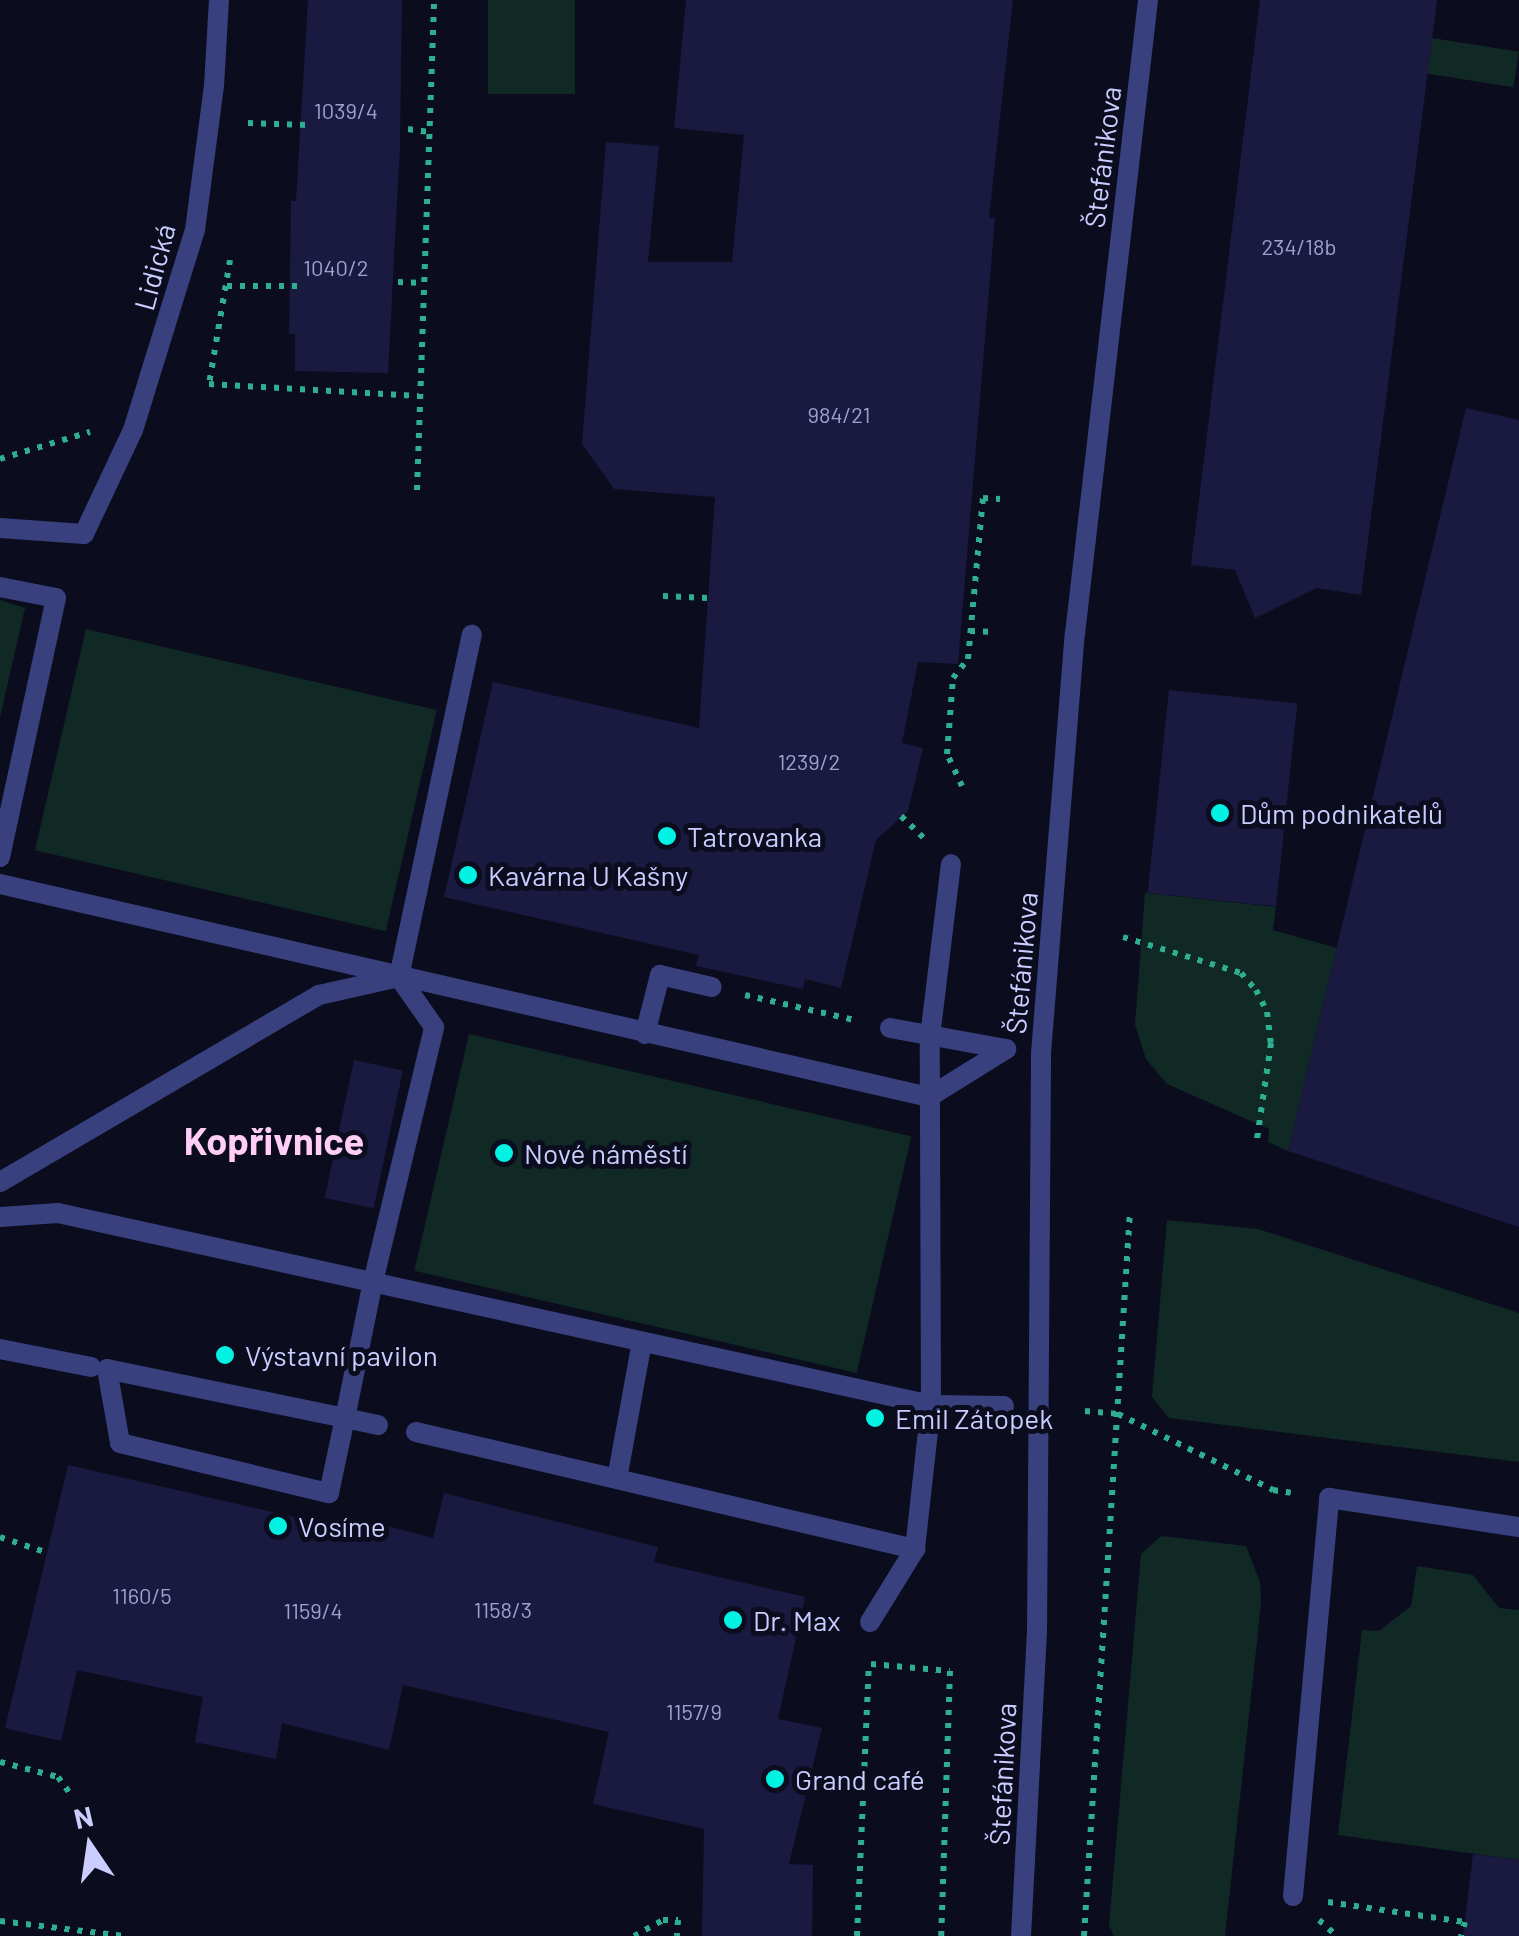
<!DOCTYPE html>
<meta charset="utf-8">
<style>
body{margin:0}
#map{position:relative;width:1519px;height:1936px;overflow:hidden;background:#0c0c1f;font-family:Barlow,sans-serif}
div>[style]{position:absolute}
.green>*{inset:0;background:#102924;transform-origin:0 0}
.building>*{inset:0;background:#1a1940;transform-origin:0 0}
.path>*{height:6px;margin-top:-3px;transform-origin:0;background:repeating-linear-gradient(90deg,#2eaf92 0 5px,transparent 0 13px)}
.service>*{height:20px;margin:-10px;padding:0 10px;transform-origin:10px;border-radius:10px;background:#38417e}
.pedestrian>*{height:20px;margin:-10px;padding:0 10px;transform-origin:10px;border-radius:10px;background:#38417e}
.minor>*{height:20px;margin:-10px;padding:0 10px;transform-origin:10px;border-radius:10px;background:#38417e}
.dots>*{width:28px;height:28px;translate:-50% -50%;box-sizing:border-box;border:5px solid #0c0c1f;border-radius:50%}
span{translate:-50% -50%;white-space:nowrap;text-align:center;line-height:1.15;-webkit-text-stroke:10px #0c0c1f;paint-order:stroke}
.number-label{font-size:22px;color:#9fa0cf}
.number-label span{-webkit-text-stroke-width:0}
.street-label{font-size:28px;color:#cbcdff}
.poi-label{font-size:28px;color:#cbcdff}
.left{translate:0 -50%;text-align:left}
.district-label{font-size:38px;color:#ffcdf5;font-weight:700}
.north{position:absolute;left:40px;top:1796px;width:100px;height:100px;-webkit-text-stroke:8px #0c0c1f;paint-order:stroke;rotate:347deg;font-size:28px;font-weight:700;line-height:40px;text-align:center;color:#cbcdff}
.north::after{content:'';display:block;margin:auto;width:35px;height:45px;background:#cbcdff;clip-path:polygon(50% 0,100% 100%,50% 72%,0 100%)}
</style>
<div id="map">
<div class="green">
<i style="left:488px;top:0;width:87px;height:94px"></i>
<i style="left:1432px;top:38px;width:88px;height:36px;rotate:9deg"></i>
<i style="clip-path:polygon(0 600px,25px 608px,0 717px)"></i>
<i style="left:86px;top:629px;width:360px;height:227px;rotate:13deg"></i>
<i style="clip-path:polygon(1145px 893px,1276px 907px,1273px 930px,1337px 948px,1288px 1151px,1268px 1142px,1269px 1129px,1167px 1084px,1146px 1059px,1135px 1025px)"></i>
<i style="left:469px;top:1034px;width:454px;height:243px;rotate:13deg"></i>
<i style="clip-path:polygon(1167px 1220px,1258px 1229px,1519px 1313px,1519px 1462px,1169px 1418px,1152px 1397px)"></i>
<i style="clip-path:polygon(1161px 1536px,1246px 1546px,1260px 1582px,1261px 1604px,1225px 1936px,1114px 1936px,1109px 1925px,1141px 1554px)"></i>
<i style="clip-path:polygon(1417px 1566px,1473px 1575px,1499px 1608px,1519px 1610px,1519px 1860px,1338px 1835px,1362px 1630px,1379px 1631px,1411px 1606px)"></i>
</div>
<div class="building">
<i style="clip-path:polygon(308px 0,402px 0,400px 145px,388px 373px,295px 371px,295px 334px,289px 334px,291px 201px,296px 201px)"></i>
<i style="clip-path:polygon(686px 0,1013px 0,989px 218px,995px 218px,958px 664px,918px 662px,902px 743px,923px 748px,908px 811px,876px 840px,841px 988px,805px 979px,803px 989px,696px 966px,699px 955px,444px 897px,493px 682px,699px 728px,715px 497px,614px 489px,582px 444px,606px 142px,659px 146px,648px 262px,732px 262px,744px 135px,674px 128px)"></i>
<i style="clip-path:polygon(1260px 0,1437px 0,1361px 595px,1317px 588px,1255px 618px,1235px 570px,1191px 565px)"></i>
<i style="clip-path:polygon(1466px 408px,1519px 420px,1519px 1227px,1288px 1151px)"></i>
<i style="left:1169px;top:690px;width:129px;height:204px;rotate:6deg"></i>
<i style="left:354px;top:1060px;width:50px;height:141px;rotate:12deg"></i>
<i style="clip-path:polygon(68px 1465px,377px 1536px,380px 1524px,433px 1538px,444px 1493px,658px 1547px,654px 1562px,805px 1597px,778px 1719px,822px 1728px,789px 1864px,813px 1865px,812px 1936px,702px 1936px,704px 1829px,593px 1804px,609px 1732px,403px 1685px,389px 1750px,282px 1723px,276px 1759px,195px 1742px,203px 1697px,77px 1670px,61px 1741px,5px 1728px)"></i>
<i style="clip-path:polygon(1473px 1854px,1519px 1860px,1519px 1936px,1463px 1936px)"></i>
</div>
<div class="path">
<i style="left:248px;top:123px;width:59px;rotate:1.9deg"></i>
<i style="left:408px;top:129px;width:21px;rotate:8deg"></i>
<i style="left:230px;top:260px;width:126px;rotate:99.6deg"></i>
<i style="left:209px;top:384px;width:210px;rotate:3.3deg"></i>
<i style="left:398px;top:282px;width:26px;rotate:2deg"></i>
<i style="left:227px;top:286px;width:71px"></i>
<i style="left:0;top:459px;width:94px;rotate:-16.7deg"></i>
<i style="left:417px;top:490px;width:490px;rotate:-88deg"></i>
<i style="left:663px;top:596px;width:45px;rotate:2.5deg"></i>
<i style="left:970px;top:631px;width:26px;rotate:2deg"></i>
<i style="left:962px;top:786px;width:35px;rotate:-115deg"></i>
<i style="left:947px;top:754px;width:76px;rotate:-85.5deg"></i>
<i style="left:953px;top:678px;width:24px;rotate:-52deg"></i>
<i style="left:968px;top:659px;width:162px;rotate:-84.7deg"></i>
<i style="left:983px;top:498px;width:17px;rotate:3deg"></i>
<i style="left:901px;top:816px;width:35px;rotate:44deg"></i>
<i style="left:1123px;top:937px;width:123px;rotate:17deg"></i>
<i style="left:1241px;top:973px;width:23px;rotate:49deg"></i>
<i style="left:1256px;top:990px;width:25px;rotate:63deg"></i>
<i style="left:1267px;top:1012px;width:31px;rotate:83deg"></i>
<i style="left:1271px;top:1043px;width:104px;rotate:98.3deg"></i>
<i style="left:745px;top:995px;width:112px;rotate:12.9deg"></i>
<i style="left:1085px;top:1411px;width:33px;rotate:5deg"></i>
<i style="left:1118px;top:1414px;width:173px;rotate:26.1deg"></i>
<i style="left:1273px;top:1490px;width:18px;rotate:9deg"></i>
<i style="left:0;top:1537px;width:51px;rotate:18.4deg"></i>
<i style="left:871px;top:1664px;width:79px;rotate:5.1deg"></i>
<i style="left:950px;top:1671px;width:265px;rotate:91.9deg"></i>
<i style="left:0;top:1762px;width:60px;rotate:14.5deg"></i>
<i style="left:58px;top:1777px;width:22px;rotate:54deg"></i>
<i style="left:1328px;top:1902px;width:138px;rotate:8.3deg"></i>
<i style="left:1465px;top:1922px;width:15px;rotate:106deg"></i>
<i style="left:1319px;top:1920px;width:24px;rotate:42deg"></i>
<i style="left:0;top:1921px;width:125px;rotate:6.9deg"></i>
<i style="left:634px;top:1936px;width:33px;rotate:-29deg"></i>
<i style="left:663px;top:1920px;width:15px"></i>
<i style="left:678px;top:1920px;width:16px;rotate:94deg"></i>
<i style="left:857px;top:1936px;width:272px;rotate:-87.5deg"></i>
<i style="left:1084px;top:1936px;width:727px;rotate:-86.37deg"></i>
</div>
<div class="service">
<i style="left:1293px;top:1896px;width:400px;rotate:-84.8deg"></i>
<i style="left:1329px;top:1498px;width:192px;rotate:8.7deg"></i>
</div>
<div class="pedestrian">
<i style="left:0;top:587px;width:57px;rotate:11.1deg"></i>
<i style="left:56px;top:598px;width:265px;rotate:102.2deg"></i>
<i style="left:0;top:884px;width:953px;rotate:12.91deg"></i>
<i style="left:929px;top:1097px;width:91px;rotate:-31.9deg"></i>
<i style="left:890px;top:1028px;width:118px;rotate:10.3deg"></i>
<i style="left:645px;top:1034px;width:61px;rotate:-75.7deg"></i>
<i style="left:660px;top:975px;width:53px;rotate:13deg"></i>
<i style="left:0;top:1182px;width:370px;rotate:-30.4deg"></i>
<i style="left:319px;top:995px;width:82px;rotate:-12.7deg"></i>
<i style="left:399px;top:977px;width:350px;rotate:-78deg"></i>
<i style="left:0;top:1217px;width:58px;rotate:-3.9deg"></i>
<i style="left:58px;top:1213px;width:894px;rotate:12.4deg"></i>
<i style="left:931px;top:1405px;width:73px;rotate:0.8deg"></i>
<i style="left:0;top:1349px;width:93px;rotate:11.2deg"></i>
<i style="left:378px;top:1425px;width:34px;rotate:-168deg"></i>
<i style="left:345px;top:1418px;width:243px;rotate:-168.4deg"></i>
<i style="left:107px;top:1369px;width:75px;rotate:80deg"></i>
<i style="left:120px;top:1443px;width:215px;rotate:13.5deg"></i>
<i style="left:329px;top:1493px;width:77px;rotate:-78deg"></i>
<i style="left:345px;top:1418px;width:139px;rotate:-78.4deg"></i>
<i style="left:373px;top:1282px;width:262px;rotate:-76.5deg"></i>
<i style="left:434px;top:1027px;width:61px;rotate:-125deg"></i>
<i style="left:416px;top:1432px;width:513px;rotate:13.2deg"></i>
<i style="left:617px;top:1479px;width:139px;rotate:-79.7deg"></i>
<i style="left:870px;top:1622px;width:86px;rotate:-58.3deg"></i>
<i style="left:915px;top:1549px;width:145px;rotate:-83.7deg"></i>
<i style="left:931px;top:1405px;width:368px;rotate:-90.2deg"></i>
<i style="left:930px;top:1037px;width:174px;rotate:-83.1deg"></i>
</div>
<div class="minor">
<i style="left:0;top:528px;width:84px;rotate:4.1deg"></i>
<i style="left:84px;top:534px;width:115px;rotate:-64.8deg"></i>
<i style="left:133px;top:430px;width:209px;rotate:-72.8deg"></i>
<i style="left:195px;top:230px;width:145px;rotate:-82.5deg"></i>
<i style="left:214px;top:86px;width:86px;rotate:-86.7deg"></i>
<i style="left:1021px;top:1936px;width:303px;rotate:-87deg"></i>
<i style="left:1037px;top:1633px;width:580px;rotate:-89.6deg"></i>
<i style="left:1041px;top:1053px;width:420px;rotate:-85.4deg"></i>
<i style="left:1075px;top:634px;width:638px;rotate:-83.43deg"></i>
</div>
<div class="dots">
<i style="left:1220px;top:813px;background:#02f3e3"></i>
<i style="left:667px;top:836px;background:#02f3e3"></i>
<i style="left:468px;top:875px;background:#02f3e3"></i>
<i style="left:504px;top:1153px;background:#02f3e3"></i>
<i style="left:225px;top:1355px;background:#02f3e3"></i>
<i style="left:875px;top:1418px;background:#02f3e3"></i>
<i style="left:278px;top:1526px;background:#02f3e3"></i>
<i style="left:733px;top:1620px;background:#02f3e3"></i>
<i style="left:775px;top:1779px;background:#02f3e3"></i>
</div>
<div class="number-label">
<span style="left:346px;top:111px">1039/4</span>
<span style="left:1299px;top:247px">234/18b</span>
<span style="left:336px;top:268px">1040/2</span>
<span style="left:839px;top:415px">984/21</span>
<span style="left:809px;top:762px">1239/2</span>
<span style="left:142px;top:1596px">1160/5</span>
<span style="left:503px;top:1610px">1158/3</span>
<span style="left:313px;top:1611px">1159/4</span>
<span style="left:694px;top:1712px">1157/9</span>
</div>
<div class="street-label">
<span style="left:1102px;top:157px;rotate:-83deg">Štefánikova</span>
<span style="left:154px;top:267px;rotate:-75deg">Lidická</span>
<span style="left:1021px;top:963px;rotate:-85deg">Štefánikova</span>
<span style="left:1002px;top:1774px;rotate:-87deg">Štefánikova</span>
</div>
<div class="poi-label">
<span class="left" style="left:1240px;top:813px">Dům podnikatelů</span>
<span class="left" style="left:687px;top:836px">Tatrovanka</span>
<span class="left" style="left:488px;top:875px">Kavárna U Kašny</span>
<span class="left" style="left:524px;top:1153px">Nové náměstí</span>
<span class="left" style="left:245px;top:1355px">Výstavní pavilon</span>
<span class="left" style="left:895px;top:1418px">Emil Zátopek</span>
<span class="left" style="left:298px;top:1526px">Vosíme</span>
<span class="left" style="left:753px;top:1620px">Dr. Max</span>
<span class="left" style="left:795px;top:1779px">Grand café</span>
</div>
<div class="district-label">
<span style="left:274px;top:1141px">Kopřivnice</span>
</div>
<div class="north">N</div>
</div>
